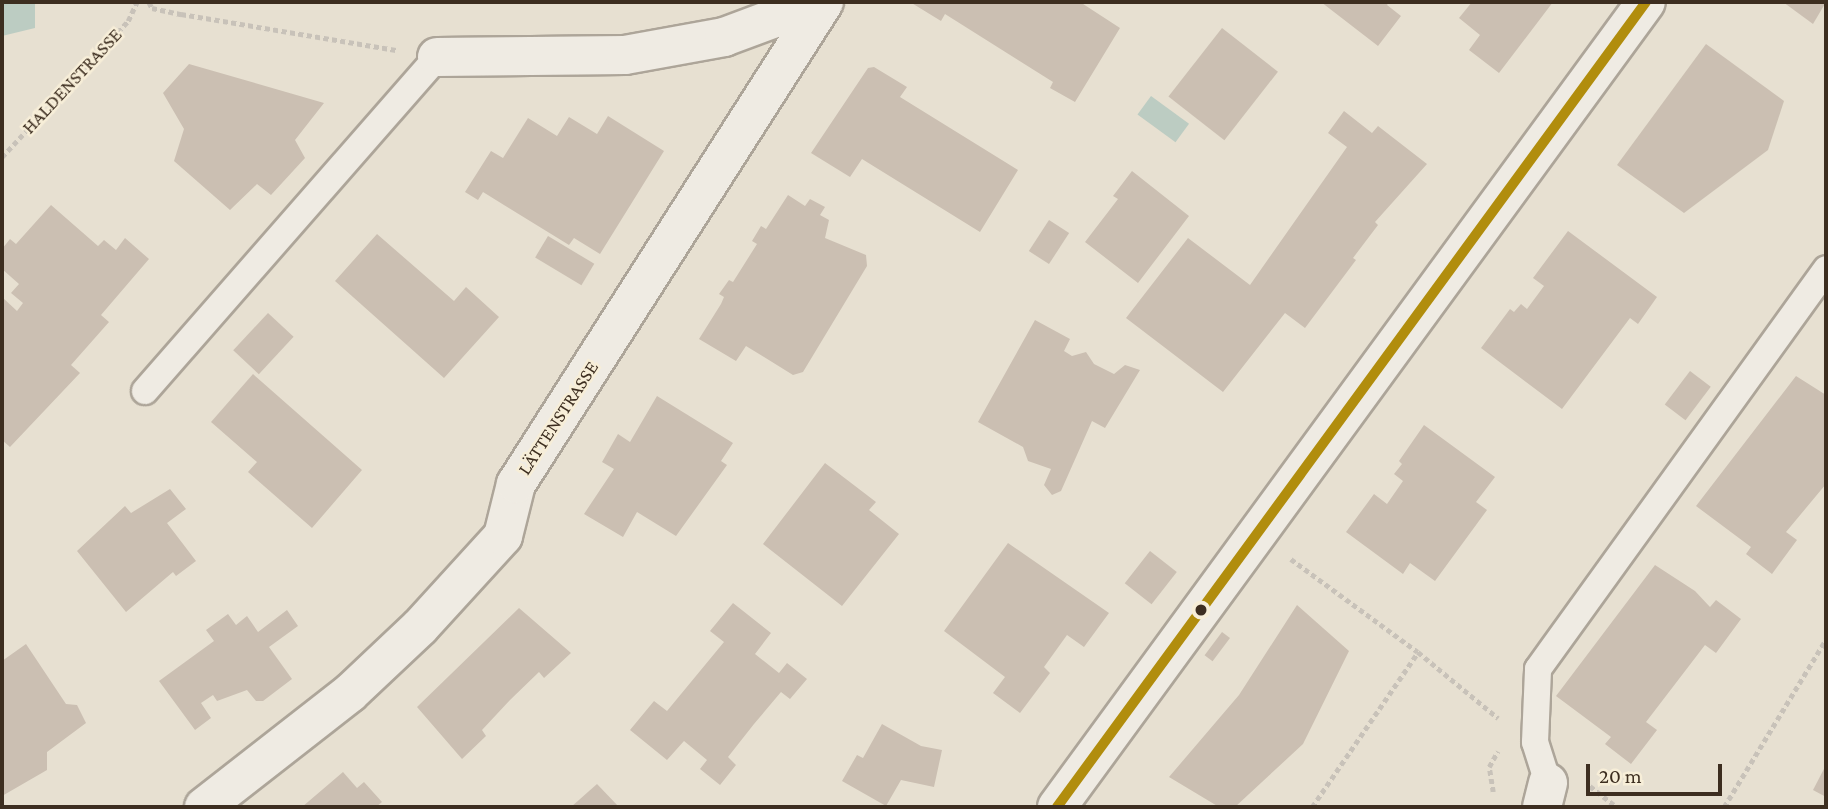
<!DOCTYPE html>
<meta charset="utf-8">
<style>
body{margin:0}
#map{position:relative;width:1828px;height:809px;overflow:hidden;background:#e7e0d1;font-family:"Crimson Pro",serif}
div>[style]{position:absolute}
.water>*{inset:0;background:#bcccc2;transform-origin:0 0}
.building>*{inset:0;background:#cbbfb2;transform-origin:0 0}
.path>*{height:4.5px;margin-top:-2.25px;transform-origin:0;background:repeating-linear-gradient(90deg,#c8c2b9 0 5px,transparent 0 8.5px)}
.roads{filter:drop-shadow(2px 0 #ada599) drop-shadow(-2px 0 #ada599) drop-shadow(0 2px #ada599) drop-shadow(0 -2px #ada599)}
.lane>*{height:26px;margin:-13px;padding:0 13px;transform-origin:13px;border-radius:13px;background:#efebe3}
.street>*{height:38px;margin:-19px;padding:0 19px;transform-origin:19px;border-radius:19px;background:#efebe3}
.secondary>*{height:38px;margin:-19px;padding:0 19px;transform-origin:19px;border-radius:19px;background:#efebe3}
.bus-1>*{height:10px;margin:-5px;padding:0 5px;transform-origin:5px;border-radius:5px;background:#b18d0d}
.dots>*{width:19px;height:19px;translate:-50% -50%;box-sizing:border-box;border:4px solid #f7eed8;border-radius:50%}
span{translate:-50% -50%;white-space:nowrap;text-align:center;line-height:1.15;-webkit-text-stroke:5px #f7eed8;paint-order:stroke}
.street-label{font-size:19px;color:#3d2e20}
.frame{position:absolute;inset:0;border:4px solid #3d2e20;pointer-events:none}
.scale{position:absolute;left:1586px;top:764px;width:136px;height:32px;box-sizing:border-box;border:4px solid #3d2e20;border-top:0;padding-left:9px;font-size:21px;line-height:24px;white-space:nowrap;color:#3d2e20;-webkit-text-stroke:5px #f7eed8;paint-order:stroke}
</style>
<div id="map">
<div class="water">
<i style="clip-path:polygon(2px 2px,35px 2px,35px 28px,2px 36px)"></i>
<i style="left:1151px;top:96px;width:47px;height:23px;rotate:36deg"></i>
</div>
<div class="building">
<i style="clip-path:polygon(910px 2px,1080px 2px,1120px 28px,1075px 102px,1050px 88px,1053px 82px,945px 14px,941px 21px)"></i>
<i style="clip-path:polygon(1321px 2px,1389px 2px,1387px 5px,1401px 16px,1378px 46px)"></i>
<i style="clip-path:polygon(1472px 2px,1553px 2px,1499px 73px,1469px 50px,1480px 35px,1459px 18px)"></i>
<i style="clip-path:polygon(1783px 2px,1826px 2px,1813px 24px)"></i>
<i style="left:1222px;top:28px;width:71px;height:87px;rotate:38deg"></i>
<i style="clip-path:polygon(1706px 44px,1784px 101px,1768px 150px,1684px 213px,1617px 165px)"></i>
<i style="clip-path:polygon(189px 64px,324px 103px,295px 140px,305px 158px,271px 195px,257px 184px,230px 210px,174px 161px,184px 129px,163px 93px)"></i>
<i style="clip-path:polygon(874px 67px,907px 87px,900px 97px,1018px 170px,980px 232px,862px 159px,850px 177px,811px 153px,868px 68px)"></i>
<i style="clip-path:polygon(1344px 111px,1372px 133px,1378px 126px,1427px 164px,1375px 222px,1378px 225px,1353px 258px,1356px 260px,1305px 328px,1285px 313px,1223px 392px,1126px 318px,1188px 238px,1250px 285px,1347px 147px,1328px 133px)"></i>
<i style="clip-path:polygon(608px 116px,664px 151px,600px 254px,574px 238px,569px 245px,483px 192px,478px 200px,465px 192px,491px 151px,503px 158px,528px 118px,557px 136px,569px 117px,597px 134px)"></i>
<i style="clip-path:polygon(1132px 171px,1189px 216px,1138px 283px,1085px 242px,1118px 199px,1113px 196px)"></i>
<i style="clip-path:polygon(788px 195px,805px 206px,810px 199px,825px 207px,820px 215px,829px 220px,825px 238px,866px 255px,867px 266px,803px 372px,793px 375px,746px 346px,736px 361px,699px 339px,721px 304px,724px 297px,719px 294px,729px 280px,733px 282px,757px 244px,752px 241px,761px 226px,766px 229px)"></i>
<i style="clip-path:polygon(51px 205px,98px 246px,104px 240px,116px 250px,125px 238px,149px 259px,101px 315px,109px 322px,71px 365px,80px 373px,10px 447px,2px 440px,2px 297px,17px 311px,23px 303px,11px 293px,19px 284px,2px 269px,2px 249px,10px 239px,16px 244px)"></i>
<i style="left:1049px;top:220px;width:24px;height:37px;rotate:33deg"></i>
<i style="clip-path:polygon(1568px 231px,1657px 297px,1638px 324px,1630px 318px,1562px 409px,1481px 348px,1510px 309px,1514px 312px,1521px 304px,1527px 309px,1544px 286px,1533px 278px)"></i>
<i style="clip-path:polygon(377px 234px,454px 301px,466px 287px,499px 317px,444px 378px,335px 281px)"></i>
<i style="left:548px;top:236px;width:54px;height:25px;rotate:31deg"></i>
<i style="left:268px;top:313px;width:35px;height:51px;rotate:43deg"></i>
<i style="clip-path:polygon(1035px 320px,1070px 339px,1064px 351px,1072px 356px,1086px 352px,1094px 364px,1114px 374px,1125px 365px,1140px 370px,1105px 428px,1092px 421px,1061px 491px,1052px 495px,1044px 485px,1051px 469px,1028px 461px,1023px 447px,978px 422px)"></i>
<i style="left:1690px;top:371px;width:26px;height:42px;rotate:37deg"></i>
<i style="clip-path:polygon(253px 374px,362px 470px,312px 528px,248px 472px,257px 462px,211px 422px)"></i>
<i style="clip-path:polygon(1796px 376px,1826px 395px,1826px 484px,1786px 532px,1797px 540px,1772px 574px,1746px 554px,1751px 547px,1696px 506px)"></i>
<i style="clip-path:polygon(657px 396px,733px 443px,721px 461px,727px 465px,676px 536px,637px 512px,623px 537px,584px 514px,614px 469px,602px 462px,618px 434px,630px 442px)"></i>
<i style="clip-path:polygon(1424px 425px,1495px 477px,1476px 502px,1487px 510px,1435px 581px,1410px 563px,1403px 574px,1346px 532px,1374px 494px,1387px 504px,1403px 481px,1394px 474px,1402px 464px,1399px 461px)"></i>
<i style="clip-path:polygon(825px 463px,876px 502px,869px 510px,899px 534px,842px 606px,763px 544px)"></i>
<i style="clip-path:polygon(170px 489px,186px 509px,167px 523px,196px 561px,176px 576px,173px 572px,126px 612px,77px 551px,125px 506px,131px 513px)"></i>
<i style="clip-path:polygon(1008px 543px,1109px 613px,1084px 647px,1067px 635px,1044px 667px,1050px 673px,1020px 713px,993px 693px,1005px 677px,944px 631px)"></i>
<i style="left:1150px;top:551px;width:34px;height:41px;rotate:38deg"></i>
<i style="clip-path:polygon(1655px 565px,1695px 591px,1710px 607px,1716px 600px,1741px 619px,1716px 653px,1705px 645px,1646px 722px,1657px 730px,1631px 764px,1605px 744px,1611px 737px,1556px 696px)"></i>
<i style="clip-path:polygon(733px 603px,771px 633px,755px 654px,779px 673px,787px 663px,807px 679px,790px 699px,781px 692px,754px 724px,728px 757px,736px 765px,720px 785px,700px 769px,707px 760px,684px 741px,667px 760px,630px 730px,654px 701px,667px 711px,724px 642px,710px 631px)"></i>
<i style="clip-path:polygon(1297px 605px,1349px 651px,1303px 744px,1235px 807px,1219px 807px,1169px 777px,1239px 695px)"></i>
<i style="clip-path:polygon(519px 608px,571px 653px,544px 678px,539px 672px,510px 700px,482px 730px,486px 736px,462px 759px,417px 707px)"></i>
<i style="clip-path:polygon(287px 610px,298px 626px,269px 647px,292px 679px,263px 701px,256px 701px,247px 690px,217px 701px,213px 695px,201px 703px,211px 718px,195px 730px,159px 681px,214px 641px,206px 630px,228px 614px,236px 625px,247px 616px,258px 632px)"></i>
<i style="left:1222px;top:632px;width:10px;height:29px;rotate:37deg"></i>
<i style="clip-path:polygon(26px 644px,66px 704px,77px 705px,86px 723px,47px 752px,47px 770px,2px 796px,2px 661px)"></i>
<i style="clip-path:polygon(882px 724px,921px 746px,942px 750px,934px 787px,901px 780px,886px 806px,842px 781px,857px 755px,863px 758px)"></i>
<i style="clip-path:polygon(1826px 765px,1826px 797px,1813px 790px)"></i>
<i style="clip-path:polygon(343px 772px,357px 788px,364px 782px,382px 802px,376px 807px,302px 807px)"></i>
<i style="clip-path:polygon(597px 784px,619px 807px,571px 807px)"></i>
</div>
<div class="path">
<i style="left:149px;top:2px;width:7px;rotate:63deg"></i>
<i style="left:152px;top:8px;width:30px;rotate:12deg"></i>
<i style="left:181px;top:14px;width:218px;rotate:9.5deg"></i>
<i style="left:2px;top:157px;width:185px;rotate:-47.2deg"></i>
<i style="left:128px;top:21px;width:21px;rotate:-65deg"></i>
<i style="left:1291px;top:559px;width:157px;rotate:36.2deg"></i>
<i style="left:1418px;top:652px;width:104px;rotate:39.5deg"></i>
<i style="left:1590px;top:786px;width:34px;rotate:38deg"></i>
<i style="left:1493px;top:792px;width:25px;rotate:-99deg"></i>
<i style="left:1489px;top:767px;width:18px;rotate:-61deg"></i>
<i style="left:1312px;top:807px;width:188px;rotate:-55.6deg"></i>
<i style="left:1724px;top:807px;width:197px;rotate:-58.7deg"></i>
</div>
<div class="roads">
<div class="lane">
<i style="left:145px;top:391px;width:444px;rotate:-48.8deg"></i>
<i style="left:1548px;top:783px;width:43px;rotate:-107.6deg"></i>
<i style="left:1535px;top:742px;width:73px;rotate:-87.6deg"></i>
<i style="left:1538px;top:669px;width:493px;rotate:-54.2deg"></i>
</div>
<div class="street">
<i style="left:437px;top:57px;width:188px;rotate:-0.6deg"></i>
<i style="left:625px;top:55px;width:101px;rotate:-10.3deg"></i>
<i style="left:724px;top:37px;width:100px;rotate:-20.4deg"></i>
<i style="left:204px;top:807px;width:185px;rotate:-38deg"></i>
<i style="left:350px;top:693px;width:96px;rotate:-43.3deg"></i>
<i style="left:420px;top:627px;width:123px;rotate:-47.6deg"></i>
<i style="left:503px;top:536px;width:54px;rotate:-76deg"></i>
<i style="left:516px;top:484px;width:572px;rotate:-57.42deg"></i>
<i style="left:1542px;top:807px;width:25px;rotate:-76deg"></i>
</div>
<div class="secondary">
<i style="left:1057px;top:807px;width:997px;rotate:-53.81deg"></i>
</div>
</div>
<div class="bus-1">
<i style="left:1057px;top:807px;width:997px;rotate:-53.81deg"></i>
</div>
<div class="dots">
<i style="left:1201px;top:610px;background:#3d2e20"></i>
</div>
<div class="street-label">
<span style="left:72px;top:81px;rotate:-47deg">HALDENSTRASSE</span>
<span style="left:558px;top:418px;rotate:-57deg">LÄTTENSTRASSE</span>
</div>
<div class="frame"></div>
<div class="scale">20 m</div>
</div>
